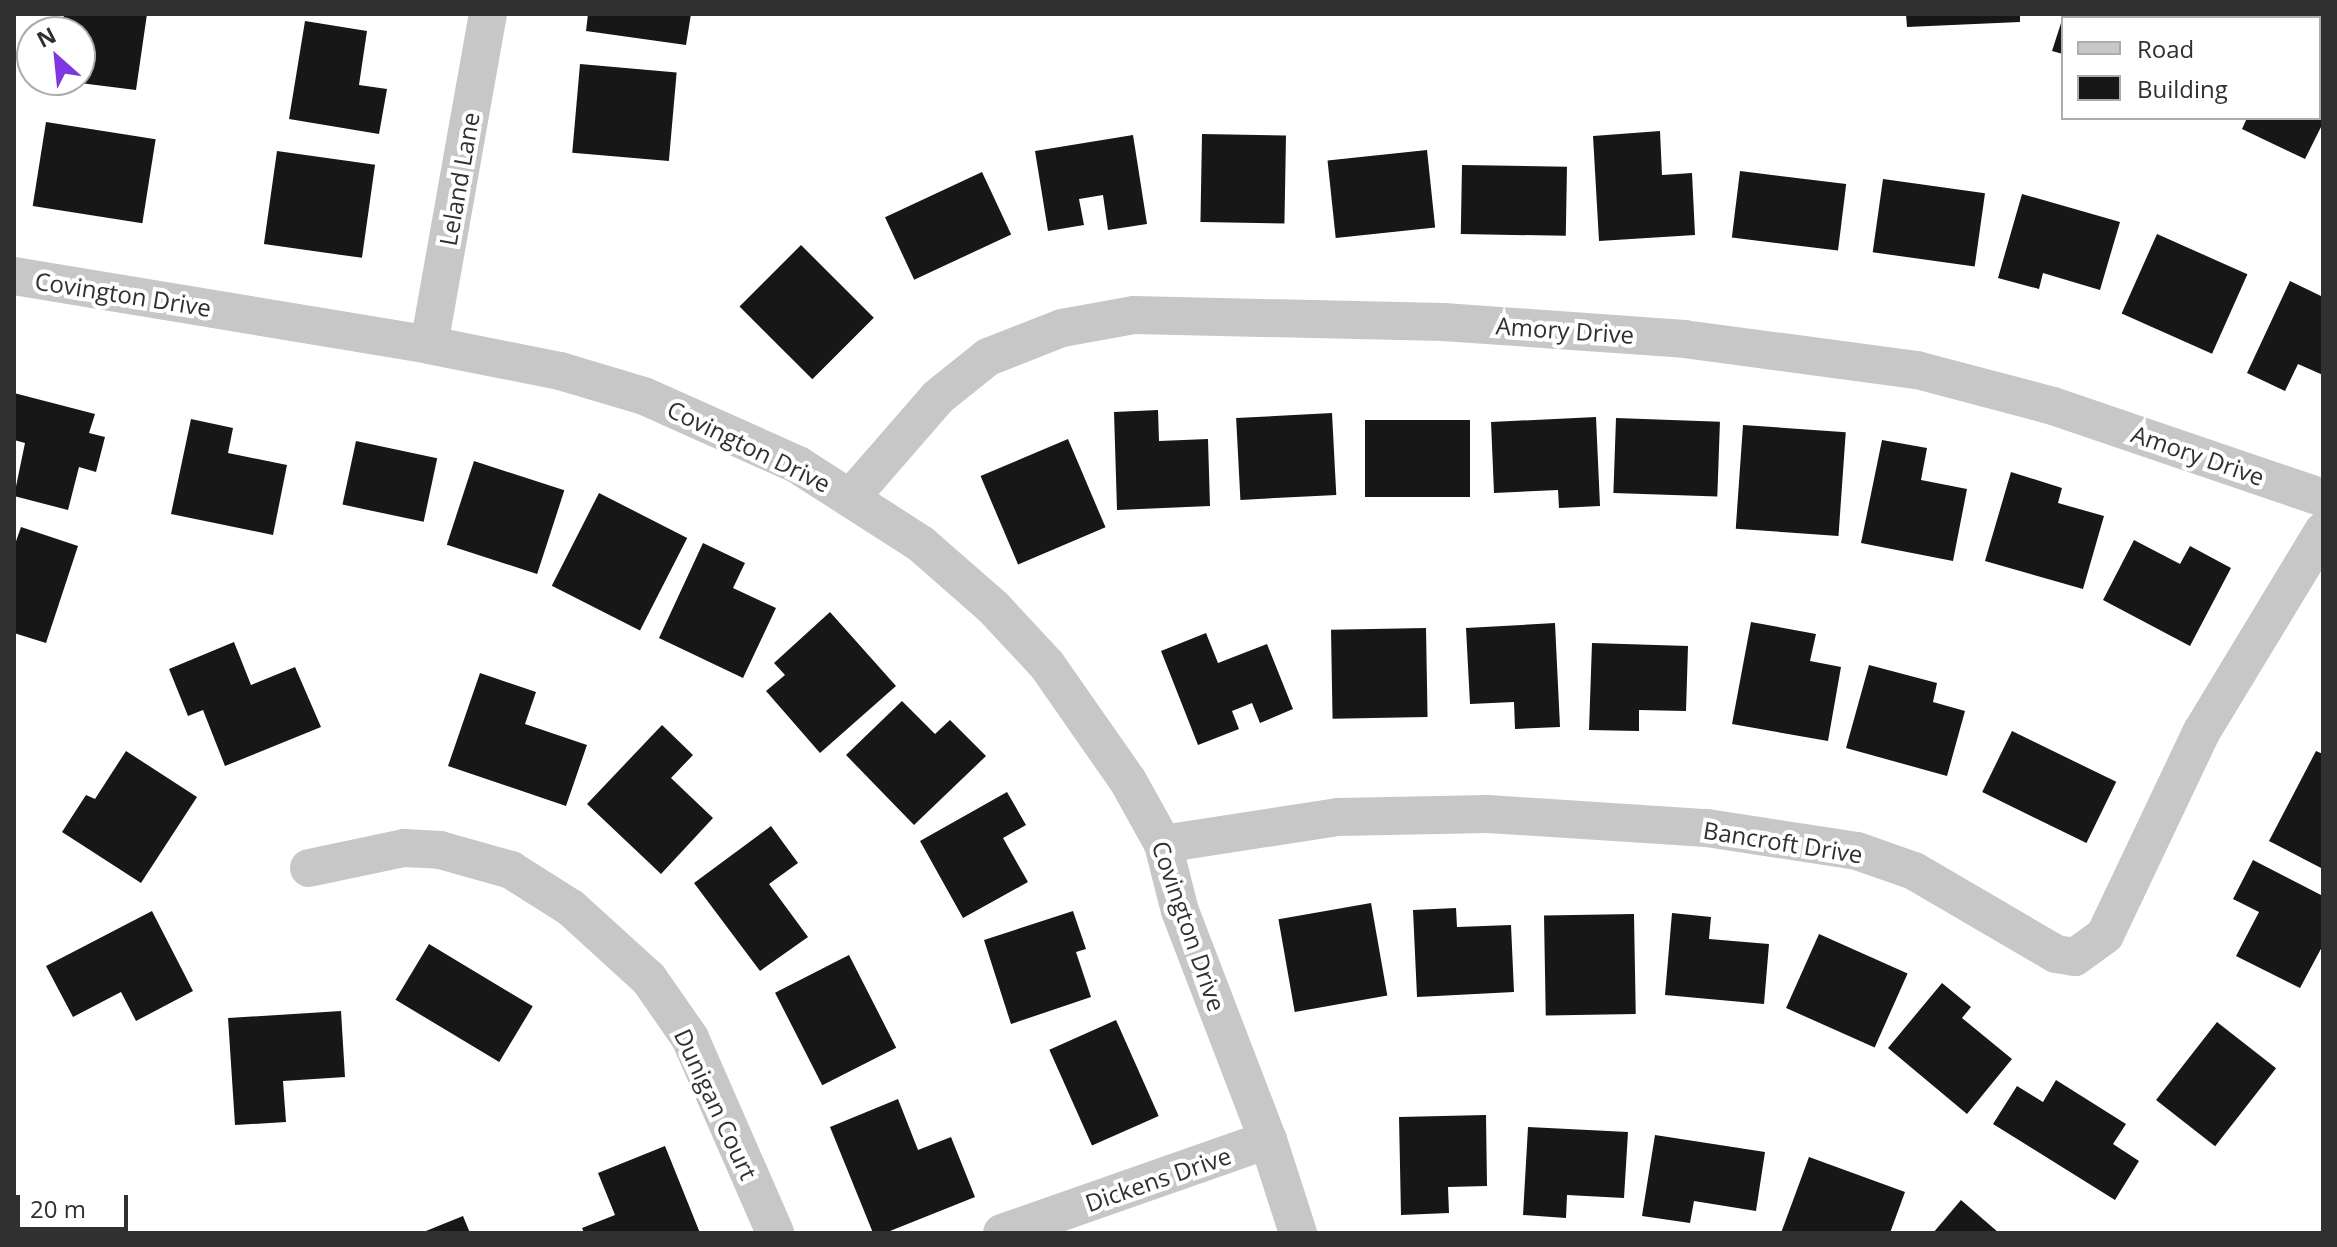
<!DOCTYPE html>
<style>
body{margin:0}
#map{position:relative;width:2337px;height:1247px;overflow:hidden;background:#fff;font-family:"Open Sans",sans-serif}
div>[style]{position:absolute}
.building>*{inset:0;background:#171717;transform-origin:0 0}
.minor>*{height:38px;margin:-19px;padding:0 19px;transform-origin:19px;border-radius:19px;background:#c7c7c7}
span{translate:-50% -50%;white-space:nowrap;text-align:center;line-height:1.15;-webkit-text-stroke:8px #fff;paint-order:stroke}
.street-label{font-size:24px;color:#303030}
.frame{position:absolute;inset:0;border:16px solid #303030;pointer-events:none}
.legend{position:absolute;left:2061px;top:16px;width:260px;height:104px;box-sizing:border-box;background:#fff;border:2px solid #acacac;margin:0;padding:10px 14px;list-style:none;font-size:24px;color:#303030}
.legend li{display:flex;align-items:center;gap:16px;height:40px}
.legend b{width:40px;border:2px solid #acacac}
.north{position:absolute;left:16px;top:16px;width:80px;height:80px;box-sizing:border-box;background:#fff;border:2px solid #acacac;border-radius:50%;rotate:333deg;font-size:22px;font-weight:700;line-height:32px;text-align:center;color:#303030}
.north::after{content:'';display:block;margin:auto;width:28px;height:36px;background:#7f37e1;clip-path:polygon(50% 0,100% 100%,50% 72%,0 100%)}
.scale{position:absolute;left:16px;top:1195px;width:112px;height:36px;box-sizing:border-box;border:4px solid #303030;border-top:0;padding-left:10px;font-size:24px;line-height:28px;white-space:nowrap;color:#303030;-webkit-text-stroke:6px #fff;paint-order:stroke}
</style>
<div id="map">
<div class="building">
<i style="clip-path:polygon(64px 14px,147px 14px,136px 90px,80px 83px,80px 32px,61px 32px)"></i>
<i style="clip-path:polygon(588px 14px,691px 14px,686px 45px,586px 31px)"></i>
<i style="clip-path:polygon(1906px 14px,2020px 14px,2020px 22px,1907px 27px)"></i>
<i style="left:2064px;top:14px;width:121px;height:4px"></i>
<i style="clip-path:polygon(2062px 20px,2063px 20px,2063px 54px,2052px 51px)"></i>
<i style="clip-path:polygon(305px 21px,367px 31px,359px 85px,387px 89px,379px 134px,289px 119px)"></i>
<i style="clip-path:polygon(2319px 53px,2323px 54px,2323px 123px,2305px 159px,2242px 129px,2247px 118px,2319px 118px)"></i>
<i style="left:580px;top:64px;width:97px;height:89px;rotate:5deg"></i>
<i style="left:46px;top:122px;width:111px;height:85px;rotate:9deg"></i>
<i style="clip-path:polygon(1660px 131px,1662px 175px,1692px 173px,1695px 235px,1599px 241px,1593px 136px)"></i>
<i style="left:1202px;top:134px;width:84px;height:88px;rotate:1deg"></i>
<i style="clip-path:polygon(1133px 135px,1147px 224px,1108px 230px,1103px 195px,1079px 199px,1084px 225px,1048px 231px,1035px 151px)"></i>
<i style="left:1427px;top:150px;width:78px;height:100px;rotate:84deg"></i>
<i style="left:277px;top:151px;width:99px;height:94px;rotate:8deg"></i>
<i style="left:1462px;top:165px;width:105px;height:69px;rotate:1deg"></i>
<i style="left:1740px;top:171px;width:107px;height:67px;rotate:7deg"></i>
<i style="left:982px;top:172px;width:69px;height:107px;rotate:65deg"></i>
<i style="left:1883px;top:179px;width:103px;height:74px;rotate:8deg"></i>
<i style="clip-path:polygon(2022px 194px,2120px 222px,2100px 290px,2043px 273px,2039px 289px,1998px 278px)"></i>
<i style="left:2157px;top:234px;width:99px;height:87px;rotate:24deg"></i>
<i style="left:801px;top:245px;width:103px;height:87px;rotate:45deg"></i>
<i style="clip-path:polygon(2290px 281px,2323px 297px,2323px 375px,2298px 364px,2285px 391px,2247px 373px)"></i>
<i style="clip-path:polygon(14px 393px,95px 414px,89px 433px,105px 437px,96px 472px,79px 467px,68px 510px,14px 496px,25px 443px,14px 440px)"></i>
<i style="clip-path:polygon(1158px 410px,1159px 441px,1208px 439px,1210px 506px,1117px 510px,1114px 412px)"></i>
<i style="left:1332px;top:413px;width:82px;height:96px;rotate:87deg"></i>
<i style="clip-path:polygon(1596px 417px,1600px 506px,1559px 508px,1558px 490px,1494px 493px,1491px 422px)"></i>
<i style="left:1616px;top:418px;width:104px;height:75px;rotate:2deg"></i>
<i style="clip-path:polygon(191px 419px,233px 428px,228px 453px,287px 465px,273px 535px,171px 514px)"></i>
<i style="left:1470px;top:420px;width:77px;height:105px;rotate:90deg"></i>
<i style="left:1743px;top:425px;width:103px;height:104px;rotate:4deg"></i>
<i style="left:1068px;top:439px;width:96px;height:95px;rotate:67deg"></i>
<i style="clip-path:polygon(1882px 440px,1927px 448px,1921px 480px,1967px 489px,1953px 561px,1861px 543px)"></i>
<i style="left:356px;top:441px;width:83px;height:65px;rotate:12deg"></i>
<i style="left:474px;top:461px;width:95px;height:88px;rotate:18deg"></i>
<i style="clip-path:polygon(2011px 472px,2062px 488px,2058px 503px,2104px 516px,2083px 589px,1985px 561px)"></i>
<i style="left:599px;top:493px;width:99px;height:104px;rotate:27deg"></i>
<i style="clip-path:polygon(21px 527px,78px 546px,46px 643px,14px 633px,14px 547px)"></i>
<i style="clip-path:polygon(2134px 540px,2180px 564px,2190px 546px,2231px 568px,2190px 646px,2103px 600px)"></i>
<i style="clip-path:polygon(703px 543px,745px 563px,733px 588px,776px 608px,743px 678px,659px 638px)"></i>
<i style="clip-path:polygon(830px 612px,896px 686px,820px 753px,766px 691px,785px 675px,774px 663px)"></i>
<i style="clip-path:polygon(1751px 622px,1816px 634px,1810px 661px,1841px 667px,1828px 741px,1732px 724px)"></i>
<i style="clip-path:polygon(1555px 623px,1560px 727px,1515px 729px,1514px 702px,1470px 704px,1466px 628px)"></i>
<i style="left:1426px;top:628px;width:89px;height:95px;rotate:89deg"></i>
<i style="clip-path:polygon(1206px 633px,1218px 663px,1267px 644px,1293px 709px,1260px 723px,1252px 703px,1232px 711px,1239px 729px,1198px 745px,1161px 651px)"></i>
<i style="clip-path:polygon(234px 642px,251px 685px,295px 667px,321px 727px,225px 766px,203px 710px,188px 716px,169px 669px)"></i>
<i style="clip-path:polygon(1592px 643px,1688px 646px,1686px 711px,1639px 710px,1639px 731px,1589px 730px)"></i>
<i style="clip-path:polygon(1869px 665px,1937px 683px,1933px 702px,1965px 711px,1947px 776px,1846px 748px)"></i>
<i style="clip-path:polygon(480px 673px,536px 692px,525px 724px,587px 745px,566px 806px,448px 766px)"></i>
<i style="clip-path:polygon(902px 701px,935px 734px,950px 720px,986px 756px,914px 825px,846px 755px)"></i>
<i style="clip-path:polygon(662px 725px,693px 755px,671px 778px,713px 818px,661px 874px,587px 804px)"></i>
<i style="left:2012px;top:731px;width:116px;height:68px;rotate:26deg"></i>
<i style="clip-path:polygon(126px 751px,197px 797px,141px 883px,62px 832px,86px 795px,95px 799px)"></i>
<i style="clip-path:polygon(2316px 751px,2323px 754px,2323px 869px,2269px 841px)"></i>
<i style="clip-path:polygon(1007px 792px,1026px 825px,1003px 838px,1028px 882px,963px 918px,920px 841px)"></i>
<i style="clip-path:polygon(771px 826px,798px 863px,769px 884px,808px 937px,760px 971px,694px 883px)"></i>
<i style="clip-path:polygon(2253px 860px,2323px 896px,2323px 945px,2300px 988px,2236px 956px,2259px 912px,2233px 899px)"></i>
<i style="left:1371px;top:903px;width:94px;height:94px;rotate:80deg"></i>
<i style="clip-path:polygon(1456px 908px,1457px 927px,1511px 925px,1514px 992px,1417px 997px,1413px 910px)"></i>
<i style="clip-path:polygon(152px 911px,193px 991px,136px 1021px,121px 992px,73px 1017px,46px 966px)"></i>
<i style="clip-path:polygon(1073px 911px,1086px 949px,1076px 952px,1091px 997px,1011px 1024px,984px 940px)"></i>
<i style="clip-path:polygon(1672px 913px,1711px 917px,1709px 939px,1769px 944px,1764px 1004px,1665px 995px)"></i>
<i style="left:1634px;top:914px;width:100px;height:90px;rotate:89deg"></i>
<i style="left:1819px;top:934px;width:97px;height:81px;rotate:24deg"></i>
<i style="left:429px;top:944px;width:121px;height:65px;rotate:31deg"></i>
<i style="left:849px;top:955px;width:104px;height:83px;rotate:63deg"></i>
<i style="clip-path:polygon(1942px 983px,1971px 1007px,1962px 1018px,2012px 1059px,1967px 1114px,1888px 1048px)"></i>
<i style="clip-path:polygon(341px 1011px,345px 1077px,283px 1081px,286px 1122px,235px 1125px,228px 1018px)"></i>
<i style="left:1116px;top:1020px;width:105px;height:73px;rotate:66deg"></i>
<i style="left:2217px;top:1022px;width:75px;height:99px;rotate:38deg"></i>
<i style="clip-path:polygon(2056px 1080px,2126px 1124px,2113px 1144px,2139px 1161px,2115px 1200px,1993px 1124px,2017px 1086px,2043px 1102px)"></i>
<i style="clip-path:polygon(898px 1099px,918px 1150px,951px 1137px,975px 1197px,885px 1233px,873px 1233px,830px 1127px)"></i>
<i style="clip-path:polygon(1486px 1115px,1487px 1186px,1448px 1187px,1449px 1213px,1401px 1215px,1399px 1117px)"></i>
<i style="clip-path:polygon(1528px 1127px,1628px 1132px,1624px 1198px,1567px 1195px,1566px 1218px,1523px 1215px)"></i>
<i style="clip-path:polygon(1655px 1135px,1765px 1152px,1756px 1211px,1694px 1201px,1690px 1223px,1642px 1216px)"></i>
<i style="clip-path:polygon(665px 1146px,700px 1233px,584px 1233px,582px 1228px,615px 1215px,598px 1173px)"></i>
<i style="clip-path:polygon(1809px 1157px,1905px 1192px,1890px 1233px,1781px 1233px)"></i>
<i style="clip-path:polygon(1961px 1200px,1999px 1233px,1933px 1233px)"></i>
<i style="clip-path:polygon(463px 1216px,470px 1233px,421px 1233px)"></i>
</div>
<div class="minor">
<i style="left:14px;top:276px;width:421px;rotate:9.4deg"></i>
<i style="left:429px;top:345px;width:134px;rotate:11.2deg"></i>
<i style="left:560px;top:371px;width:88px;rotate:16.6deg"></i>
<i style="left:644px;top:396px;width:169px;rotate:24.1deg"></i>
<i style="left:798px;top:465px;width:146px;rotate:32.7deg"></i>
<i style="left:921px;top:544px;width:97px;rotate:41.2deg"></i>
<i style="left:994px;top:608px;width:78px;rotate:47.1deg"></i>
<i style="left:1047px;top:665px;width:141px;rotate:55.1deg"></i>
<i style="left:1128px;top:781px;width:72px;rotate:60.9deg"></i>
<i style="left:1163px;top:844px;width:69px;rotate:75.8deg"></i>
<i style="left:1180px;top:911px;width:245px;rotate:69deg"></i>
<i style="left:1268px;top:1140px;width:98px;rotate:72.1deg"></i>
<i style="left:429px;top:345px;width:336px;rotate:-79.9deg"></i>
<i style="left:852px;top:496px;width:131px;rotate:-49deg"></i>
<i style="left:938px;top:397px;width:64px;rotate:-38.7deg"></i>
<i style="left:988px;top:357px;width:79px;rotate:-21.4deg"></i>
<i style="left:1062px;top:328px;width:73px;rotate:-10.2deg"></i>
<i style="left:1134px;top:315px;width:309px;rotate:1.3deg"></i>
<i style="left:1443px;top:322px;width:242px;rotate:4deg"></i>
<i style="left:1684px;top:339px;width:235px;rotate:7.6deg"></i>
<i style="left:1917px;top:370px;width:141px;rotate:14.8deg"></i>
<i style="left:2053px;top:406px;width:285px;rotate:18.8deg"></i>
<i style="left:1163px;top:844px;width:177px;rotate:-8.8deg"></i>
<i style="left:1338px;top:817px;width:150px;rotate:-1.1deg"></i>
<i style="left:1488px;top:814px;width:219px;rotate:3.7deg"></i>
<i style="left:1707px;top:828px;width:152px;rotate:8.7deg"></i>
<i style="left:1857px;top:851px;width:60px;rotate:19.3deg"></i>
<i style="left:1914px;top:871px;width:164px;rotate:30.3deg"></i>
<i style="left:2056px;top:954px;width:19px;rotate:9deg"></i>
<i style="left:2075px;top:957px;width:37px;rotate:-36deg"></i>
<i style="left:2105px;top:935px;width:226px;rotate:-64.6deg"></i>
<i style="left:2202px;top:731px;width:234px;rotate:-58.8deg"></i>
<i style="left:309px;top:868px;width:97px;rotate:-11.9deg"></i>
<i style="left:404px;top:848px;width:36px;rotate:3deg"></i>
<i style="left:440px;top:850px;width:74px;rotate:15.7deg"></i>
<i style="left:511px;top:870px;width:71px;rotate:32.3deg"></i>
<i style="left:571px;top:908px;width:105px;rotate:42.3deg"></i>
<i style="left:649px;top:979px;width:72px;rotate:55.2deg"></i>
<i style="left:690px;top:1038px;width:213px;rotate:66.4deg"></i>
<i style="left:1002px;top:1233px;width:282px;rotate:-19.3deg"></i>
</div>
<div class="street-label">
<span style="left:459px;top:179px;rotate:-80deg">Leland Lane</span>
<span style="left:123px;top:294px;rotate:9deg">Covington Drive</span>
<span style="left:1565px;top:330px;rotate:4deg">Amory Drive</span>
<span style="left:749px;top:446px;rotate:26deg">Covington Drive</span>
<span style="left:2198px;top:455px;rotate:19deg">Amory Drive</span>
<span style="left:1783px;top:842px;rotate:9deg">Bancroft Drive</span>
<span style="left:1189px;top:926px;rotate:71deg">Covington Drive</span>
<span style="left:716px;top:1104px;rotate:65deg">Dunigan Court</span>
<span style="left:1158px;top:1179px;rotate:-19deg">Dickens Drive</span>
</div>
<div class="frame"></div>
<ul class="legend">
<li><b style="height:10px;background:#c7c7c7"></b>Road</li>
<li><b style="height:22px;background:#171717"></b>Building</li>
</ul>
<div class="north">N</div>
<div class="scale">20 m</div>
</div>
